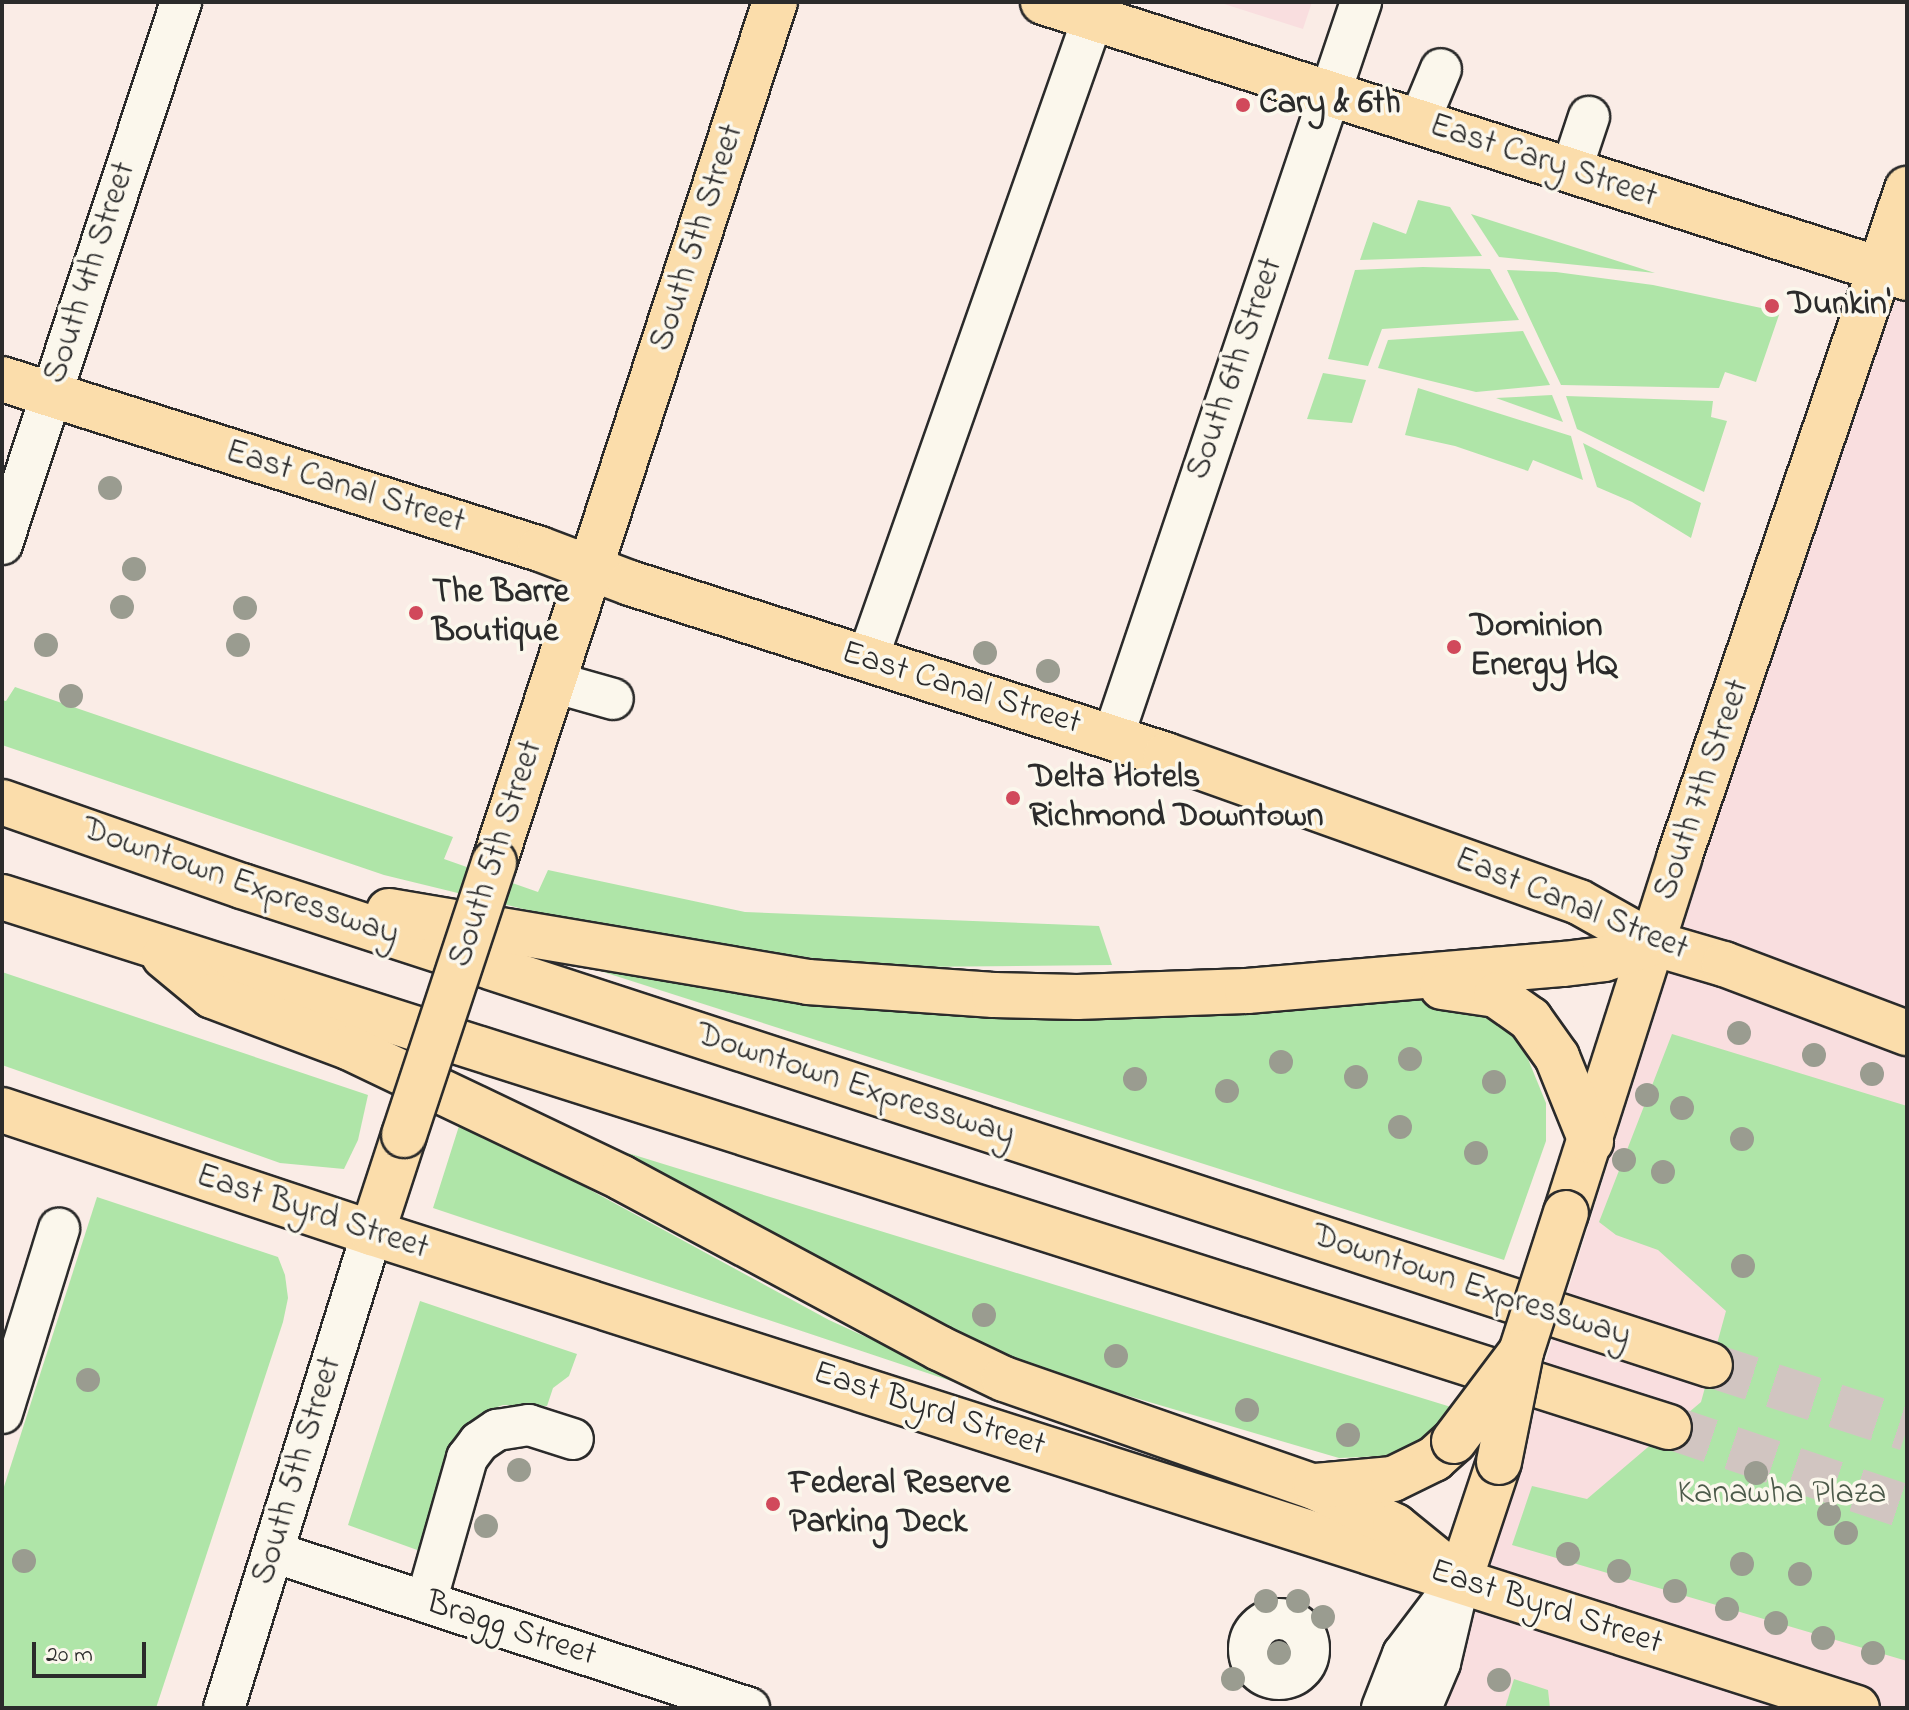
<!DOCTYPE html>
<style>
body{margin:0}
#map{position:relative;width:1909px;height:1710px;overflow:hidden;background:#faece6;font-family:"Indie Flower",sans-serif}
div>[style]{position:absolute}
.built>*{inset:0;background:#f9dedf}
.green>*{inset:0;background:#afe5a8}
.highway-tunnel>*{height:44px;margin-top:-22px;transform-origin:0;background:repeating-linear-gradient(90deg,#d1c5c1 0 44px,transparent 0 66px)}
.roads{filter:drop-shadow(2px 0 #2b2b2b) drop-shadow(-2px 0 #2b2b2b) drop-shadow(0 2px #2b2b2b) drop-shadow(0 -2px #2b2b2b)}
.minor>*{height:40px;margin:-20px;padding:0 20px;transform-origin:20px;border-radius:20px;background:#fbf7ec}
.minor>.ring{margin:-20px;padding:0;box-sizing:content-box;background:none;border:40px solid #fbf7ec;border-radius:50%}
.major>*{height:44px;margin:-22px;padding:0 22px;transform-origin:22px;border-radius:22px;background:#fbddab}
.highway>*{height:44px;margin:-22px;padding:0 22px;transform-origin:22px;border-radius:22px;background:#fbddab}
.bridges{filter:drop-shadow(2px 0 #2b2b2b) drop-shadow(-2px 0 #2b2b2b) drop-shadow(0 2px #2b2b2b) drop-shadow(0 -2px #2b2b2b)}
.major-bridge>*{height:44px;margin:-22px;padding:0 22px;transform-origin:22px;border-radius:22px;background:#fbddab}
.highway-bridge>*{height:44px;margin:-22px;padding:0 22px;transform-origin:22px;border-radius:22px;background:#fbddab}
.trees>*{width:24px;height:24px;margin:-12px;border-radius:50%;background:#9a9c90}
.dots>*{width:22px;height:22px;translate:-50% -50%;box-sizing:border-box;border:4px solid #fbf7ec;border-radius:50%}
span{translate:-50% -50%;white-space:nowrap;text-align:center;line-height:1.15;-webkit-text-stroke:7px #fbf7ec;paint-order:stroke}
.poi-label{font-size:34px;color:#2b2b2b;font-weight:700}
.left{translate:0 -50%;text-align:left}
.street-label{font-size:34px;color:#2b2b2b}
.park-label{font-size:34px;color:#4c5a4a}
.frame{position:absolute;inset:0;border:4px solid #2b2b2b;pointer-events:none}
.scale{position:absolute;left:32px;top:1642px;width:114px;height:36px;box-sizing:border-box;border:4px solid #2b2b2b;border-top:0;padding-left:10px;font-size:24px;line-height:28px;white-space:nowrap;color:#2b2b2b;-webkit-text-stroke:6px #fbf7ec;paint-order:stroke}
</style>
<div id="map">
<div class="built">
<i style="clip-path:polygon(1218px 2px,1312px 2px,1303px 29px)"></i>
<i style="clip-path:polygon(1907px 218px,1907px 1708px,1436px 1708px)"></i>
</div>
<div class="green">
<i style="clip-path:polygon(1418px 200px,1450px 207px,1482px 256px,1360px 260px,1373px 222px,1406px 234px)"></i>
<i style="clip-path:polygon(1471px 214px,1655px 273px,1499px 257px)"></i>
<i style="clip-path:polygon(1423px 267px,1490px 269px,1519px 320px,1382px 329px,1368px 366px,1328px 359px,1355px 270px)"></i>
<i style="clip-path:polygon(1507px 270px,1556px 272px,1653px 285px,1780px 312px,1756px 382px,1725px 372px,1719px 388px,1561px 385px)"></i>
<i style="clip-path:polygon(1523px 331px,1550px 385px,1476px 392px,1378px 368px,1388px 340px)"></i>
<i style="clip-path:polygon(1323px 373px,1366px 380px,1352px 423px,1307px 419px)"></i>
<i style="clip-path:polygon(1418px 388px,1571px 436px,1583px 480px,1533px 460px,1528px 471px,1455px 446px,1405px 435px)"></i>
<i style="clip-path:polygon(1552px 395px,1563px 422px,1496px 398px)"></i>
<i style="clip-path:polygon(1566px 396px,1713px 401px,1711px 417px,1727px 421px,1704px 492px,1577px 429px)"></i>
<i style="clip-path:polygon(1583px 443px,1701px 503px,1691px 538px,1632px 502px,1597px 487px)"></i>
<i style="clip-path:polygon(15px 687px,453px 837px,444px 859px,538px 892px,548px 870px,745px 912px,1099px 926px,1112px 965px,910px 967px,821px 959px,618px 932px,384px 875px,2px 745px,2px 700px,6px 701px)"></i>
<i style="clip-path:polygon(569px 961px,1451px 1000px,1479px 1006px,1507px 1026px,1528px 1059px,1546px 1103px,1546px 1141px,1504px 1260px)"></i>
<i style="clip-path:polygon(2px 972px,368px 1095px,358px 1140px,344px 1169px,280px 1163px,2px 1065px)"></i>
<i style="clip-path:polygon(1672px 1034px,1907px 1106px,1907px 1661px,1512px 1545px,1532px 1486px,1587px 1499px,1701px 1402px,1726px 1311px,1658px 1250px,1616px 1235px,1599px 1222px)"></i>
<i style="clip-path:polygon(459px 1126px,559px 1173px,829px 1320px,990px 1394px,433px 1208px)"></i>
<i style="clip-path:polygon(592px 1142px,1451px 1407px,1430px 1434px,1408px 1448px,1383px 1456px,1339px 1458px,1027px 1366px)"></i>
<i style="clip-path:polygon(97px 1197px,278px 1257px,285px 1275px,288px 1298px,283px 1322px,156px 1708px,2px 1708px,2px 1493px)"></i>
<i style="clip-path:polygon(420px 1301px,577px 1354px,569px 1376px,553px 1388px,547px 1406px,503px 1405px,481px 1413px,456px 1436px,420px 1551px,348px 1525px)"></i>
<i style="clip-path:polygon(1514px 1679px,1548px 1690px,1550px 1708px,1505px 1708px)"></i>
</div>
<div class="highway-tunnel">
<i style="left:1710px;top:1365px;width:207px;rotate:18deg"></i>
<i style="left:1669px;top:1427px;width:251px;rotate:18.6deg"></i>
</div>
<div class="roads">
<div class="minor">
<i style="left:1419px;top:122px;width:57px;rotate:-67.5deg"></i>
<i style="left:1571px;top:171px;width:57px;rotate:-71.6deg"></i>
<i style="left:2px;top:544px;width:571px;rotate:-71.72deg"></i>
<i style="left:867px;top:660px;width:681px;rotate:-70.61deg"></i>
<i style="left:553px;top:682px;width:62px;rotate:15.8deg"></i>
<i style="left:1113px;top:737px;width:776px;rotate:-71.35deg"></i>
<i style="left:2px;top:1413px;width:193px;rotate:-72.8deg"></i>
<i style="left:273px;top:1552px;width:501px;rotate:18.15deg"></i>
<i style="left:426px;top:1602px;width:150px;rotate:-74.1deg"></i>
<i style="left:467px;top:1458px;width:20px;rotate:-53deg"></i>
<i style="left:479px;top:1442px;width:22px;rotate:-34deg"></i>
<i style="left:497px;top:1430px;width:32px;rotate:-9deg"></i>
<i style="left:529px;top:1425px;width:46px;rotate:17.7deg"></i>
<i class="ring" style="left:1249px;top:1619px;width:20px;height:20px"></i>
<i style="left:224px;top:1708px;width:498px;rotate:-72.7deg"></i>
<i style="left:1382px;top:1708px;width:58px;rotate:-68.7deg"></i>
<i style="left:1403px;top:1654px;width:94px;rotate:-52.8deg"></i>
<i style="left:1421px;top:1708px;width:49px;rotate:-67.1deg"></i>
<i style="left:1440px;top:1663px;width:70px;rotate:-76.8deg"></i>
</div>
<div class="major">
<i style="left:1043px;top:2px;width:907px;rotate:17.72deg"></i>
<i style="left:2px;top:379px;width:564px;rotate:17.54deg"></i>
<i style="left:540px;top:549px;width:96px;rotate:20.7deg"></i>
<i style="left:630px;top:583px;width:563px;rotate:17.79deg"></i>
<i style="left:1166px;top:755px;width:438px;rotate:19.6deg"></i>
<i style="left:1579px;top:902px;width:84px;rotate:29.3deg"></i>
<i style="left:1652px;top:943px;width:75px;rotate:16.3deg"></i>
<i style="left:1724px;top:964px;width:196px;rotate:20.7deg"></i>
<i style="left:494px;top:863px;width:906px;rotate:-71.93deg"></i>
<i style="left:2px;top:1110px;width:390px;rotate:18.4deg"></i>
<i style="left:372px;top:1233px;width:1559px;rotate:17.74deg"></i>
<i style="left:1566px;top:1213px;width:373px;rotate:-72.3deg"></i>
<i style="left:1679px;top:858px;width:707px;rotate:-71.18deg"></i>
<i style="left:372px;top:1233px;width:103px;rotate:-71.9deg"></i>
<i style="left:1460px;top:1579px;width:123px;rotate:-71.6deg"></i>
</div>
<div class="highway">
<i style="left:2px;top:802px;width:254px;rotate:19.3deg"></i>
<i style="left:242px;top:886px;width:1544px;rotate:18.07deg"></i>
<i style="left:2px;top:897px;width:1749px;rotate:17.64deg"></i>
<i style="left:389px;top:911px;width:425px;rotate:9.6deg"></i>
<i style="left:808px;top:982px;width:186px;rotate:4deg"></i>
<i style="left:994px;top:995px;width:83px;rotate:1.4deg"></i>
<i style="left:1077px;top:997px;width:170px;rotate:-2deg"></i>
<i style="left:1247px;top:991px;width:318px;rotate:-4.9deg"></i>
<i style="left:1564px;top:964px;width:40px;rotate:-7.1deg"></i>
<i style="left:1604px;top:959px;width:51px;rotate:-18.4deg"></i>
<i style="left:164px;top:956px;width:62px;rotate:39.8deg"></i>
<i style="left:212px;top:996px;width:147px;rotate:20.6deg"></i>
<i style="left:350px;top:1048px;width:301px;rotate:25.5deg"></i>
<i style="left:622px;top:1178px;width:360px;rotate:28.2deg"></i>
<i style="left:939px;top:1348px;width:72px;rotate:25.5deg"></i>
<i style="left:1004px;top:1379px;width:328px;rotate:19.2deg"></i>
<i style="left:1314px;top:1487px;width:90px;rotate:25.7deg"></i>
<i style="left:1395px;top:1526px;width:84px;rotate:39.2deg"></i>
<i style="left:1442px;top:987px;width:55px;rotate:8.4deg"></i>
<i style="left:1496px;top:995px;width:42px;rotate:35.2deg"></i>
<i style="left:1530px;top:1019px;width:47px;rotate:54.6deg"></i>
<i style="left:1557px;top:1057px;width:91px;rotate:68deg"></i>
<i style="left:1316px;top:1486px;width:77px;rotate:-5.2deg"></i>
<i style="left:1393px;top:1479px;width:46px;rotate:-26deg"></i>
<i style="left:1434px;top:1459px;width:27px;rotate:-42deg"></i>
</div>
</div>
<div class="bridges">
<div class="major-bridge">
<i style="left:404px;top:1135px;width:287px;rotate:-71.7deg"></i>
<i style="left:1499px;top:1462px;width:112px;rotate:-78.7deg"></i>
<i style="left:1521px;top:1352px;width:146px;rotate:-72.1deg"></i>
</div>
<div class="highway-bridge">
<i style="left:1454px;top:1441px;width:111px;rotate:-53deg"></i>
</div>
</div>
<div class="trees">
<i style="left:110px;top:488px"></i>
<i style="left:134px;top:569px"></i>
<i style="left:122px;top:607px"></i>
<i style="left:245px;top:608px"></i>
<i style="left:46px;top:645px"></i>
<i style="left:238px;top:645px"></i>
<i style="left:985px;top:653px"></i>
<i style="left:1048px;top:671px"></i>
<i style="left:71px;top:696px"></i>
<i style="left:1739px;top:1033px"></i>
<i style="left:1814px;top:1055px"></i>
<i style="left:1410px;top:1059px"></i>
<i style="left:1281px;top:1062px"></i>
<i style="left:1872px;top:1074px"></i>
<i style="left:1356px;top:1077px"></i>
<i style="left:1135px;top:1079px"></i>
<i style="left:1494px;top:1082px"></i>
<i style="left:1227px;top:1091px"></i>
<i style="left:1647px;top:1095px"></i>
<i style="left:1682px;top:1108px"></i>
<i style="left:1400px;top:1127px"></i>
<i style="left:1742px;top:1139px"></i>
<i style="left:1476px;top:1153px"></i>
<i style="left:1624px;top:1160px"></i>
<i style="left:1663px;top:1172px"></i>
<i style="left:1743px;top:1266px"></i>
<i style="left:984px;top:1315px"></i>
<i style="left:1116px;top:1356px"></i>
<i style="left:88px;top:1380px"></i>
<i style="left:1247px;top:1410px"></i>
<i style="left:1348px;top:1435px"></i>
<i style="left:519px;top:1470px"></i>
<i style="left:1756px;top:1473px"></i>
<i style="left:1829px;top:1514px"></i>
<i style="left:486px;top:1526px"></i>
<i style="left:1846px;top:1533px"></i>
<i style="left:1568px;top:1554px"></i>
<i style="left:24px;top:1561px"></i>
<i style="left:1742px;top:1564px"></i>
<i style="left:1619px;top:1571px"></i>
<i style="left:1800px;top:1574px"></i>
<i style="left:1675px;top:1591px"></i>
<i style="left:1266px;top:1601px"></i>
<i style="left:1298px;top:1601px"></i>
<i style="left:1727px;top:1609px"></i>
<i style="left:1323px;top:1617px"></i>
<i style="left:1776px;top:1623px"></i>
<i style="left:1823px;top:1638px"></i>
<i style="left:1279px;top:1653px"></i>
<i style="left:1873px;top:1653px"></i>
<i style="left:1233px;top:1679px"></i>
<i style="left:1499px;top:1680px"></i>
</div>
<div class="dots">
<i style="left:1243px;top:105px;background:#d1495b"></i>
<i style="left:1772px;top:306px;background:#d1495b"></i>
<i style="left:416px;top:613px;background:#d1495b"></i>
<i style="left:1454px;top:647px;background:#d1495b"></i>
<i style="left:1013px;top:798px;background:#d1495b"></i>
<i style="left:773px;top:1504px;background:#d1495b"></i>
</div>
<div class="poi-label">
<span class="left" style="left:1259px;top:105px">Cary &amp; 6th</span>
<span class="left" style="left:1788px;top:306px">Dunkin'</span>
<span class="left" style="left:432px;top:613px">The Barre<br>Boutique</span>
<span class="left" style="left:1470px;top:647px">Dominion<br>Energy HQ</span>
<span class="left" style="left:1029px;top:798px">Delta Hotels<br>Richmond Downtown</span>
<span class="left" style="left:789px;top:1504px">Federal Reserve<br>Parking Deck</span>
</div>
<div class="street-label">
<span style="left:1543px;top:162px;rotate:18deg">East Cary Street</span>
<span style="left:698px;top:238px;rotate:-72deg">South 5th Street</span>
<span style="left:91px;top:273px;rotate:-72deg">South 4th Street</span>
<span style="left:1236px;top:369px;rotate:-71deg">South 6th Street</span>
<span style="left:345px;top:488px;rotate:17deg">East Canal Street</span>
<span style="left:961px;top:689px;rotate:17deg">East Canal Street</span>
<span style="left:1703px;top:790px;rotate:-71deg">South 7th Street</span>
<span style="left:497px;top:854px;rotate:-72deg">South 5th Street</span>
<span style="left:240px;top:883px;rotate:19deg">Downtown Expressway</span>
<span style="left:1571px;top:905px;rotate:22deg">East Canal Street</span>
<span style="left:855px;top:1086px;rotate:18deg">Downtown Expressway</span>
<span style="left:312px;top:1213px;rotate:18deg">East Byrd Street</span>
<span style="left:1471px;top:1287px;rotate:18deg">Downtown Expressway</span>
<span style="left:929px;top:1410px;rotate:18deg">East Byrd Street</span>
<span style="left:298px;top:1471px;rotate:-73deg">South 5th Street</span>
<span style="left:1546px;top:1608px;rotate:18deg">East Byrd Street</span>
<span style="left:511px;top:1630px;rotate:18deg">Bragg Street</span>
</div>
<div class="park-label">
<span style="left:1782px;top:1495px">Kanawha Plaza</span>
</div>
<div class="frame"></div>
<div class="scale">20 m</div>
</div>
